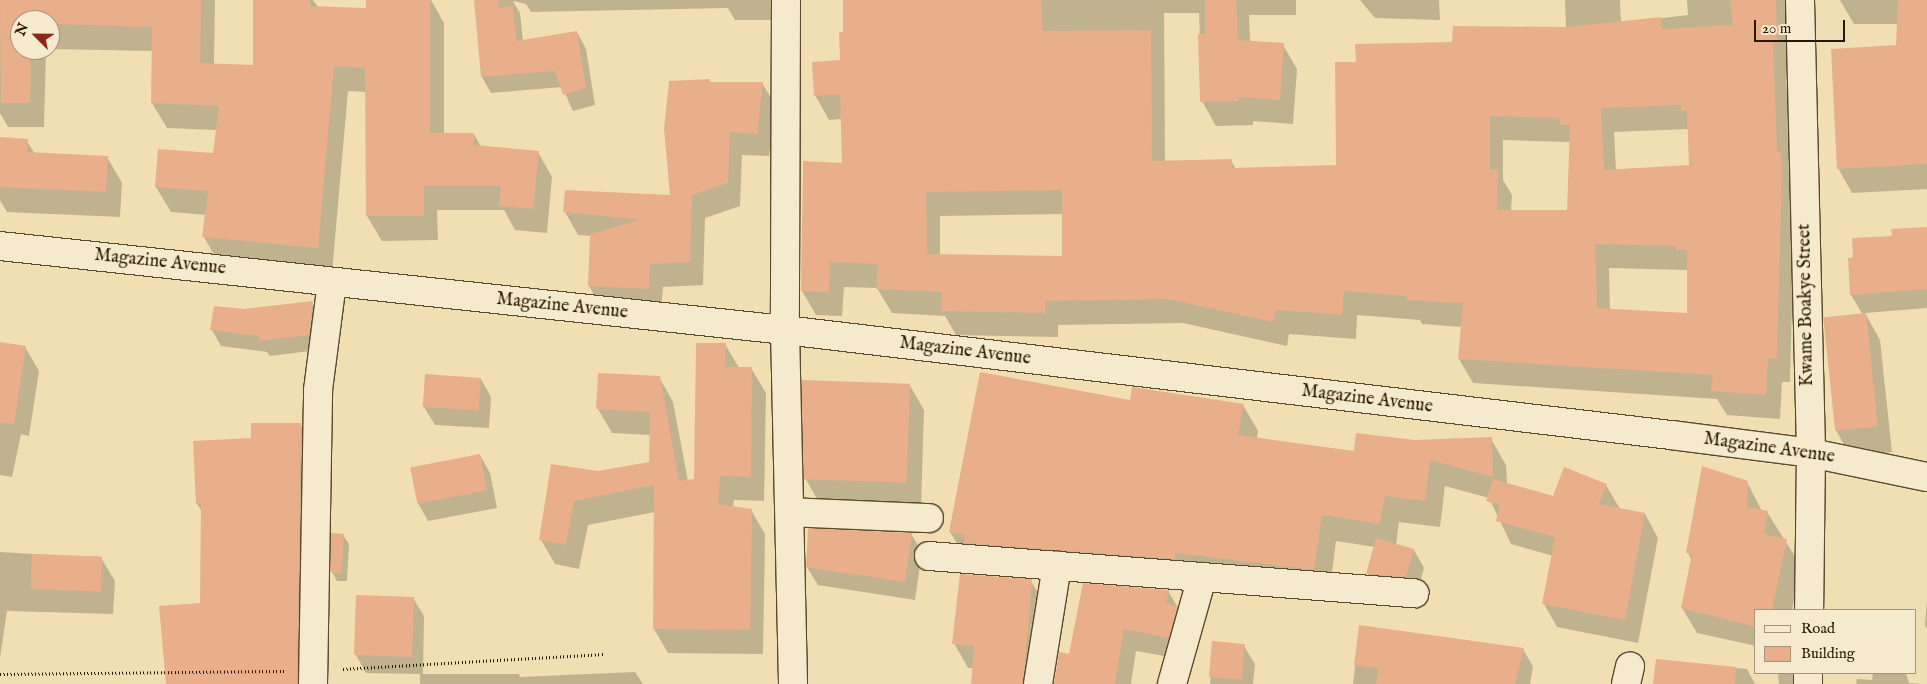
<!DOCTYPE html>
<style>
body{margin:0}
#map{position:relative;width:1927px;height:684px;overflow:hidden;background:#f1dfb3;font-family:"IM FELL English",serif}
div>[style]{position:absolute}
.shadow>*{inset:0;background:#0003}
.building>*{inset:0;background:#e8af8a;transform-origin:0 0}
.path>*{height:3px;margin-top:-1.5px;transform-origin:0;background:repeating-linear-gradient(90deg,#291600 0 1px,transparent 0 3.5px)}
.roads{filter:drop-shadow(1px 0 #5b482d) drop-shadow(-1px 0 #5b482d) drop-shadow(0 1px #5b482d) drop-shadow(0 -1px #5b482d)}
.minor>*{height:28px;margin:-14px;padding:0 14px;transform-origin:14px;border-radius:14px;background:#f6eace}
span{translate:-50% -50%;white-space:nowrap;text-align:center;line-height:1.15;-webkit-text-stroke:5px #f6eace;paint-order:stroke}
.street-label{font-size:18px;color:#291600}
.legend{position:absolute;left:1754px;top:609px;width:162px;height:65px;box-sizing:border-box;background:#f6eace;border:1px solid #a4957c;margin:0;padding:6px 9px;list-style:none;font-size:15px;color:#291600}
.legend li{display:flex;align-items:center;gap:10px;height:25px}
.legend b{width:25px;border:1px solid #a4957c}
.north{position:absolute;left:10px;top:10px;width:50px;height:50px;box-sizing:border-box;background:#f6eace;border:1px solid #a4957c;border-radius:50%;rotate:293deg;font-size:14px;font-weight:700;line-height:20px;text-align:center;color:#291600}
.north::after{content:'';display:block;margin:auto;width:18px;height:22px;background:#8f2418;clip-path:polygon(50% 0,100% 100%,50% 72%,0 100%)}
.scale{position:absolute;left:1754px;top:20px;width:91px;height:22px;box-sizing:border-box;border:2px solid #291600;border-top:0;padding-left:6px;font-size:15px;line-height:18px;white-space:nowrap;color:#291600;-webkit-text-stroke:4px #f6eace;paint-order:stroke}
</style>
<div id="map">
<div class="shadow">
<i style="clip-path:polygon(0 0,215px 0,214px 65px,254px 67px,254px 0,313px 0,318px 7px,367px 10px,367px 0,431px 0,444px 23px,444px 134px,474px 134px,481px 147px,538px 152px,552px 177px,547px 233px,515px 230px,504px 210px,437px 210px,438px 240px,382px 241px,367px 216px,367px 92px,348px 91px,332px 273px,218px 262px,204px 237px,206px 215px,171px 212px,156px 187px,214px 154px,217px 130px,167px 128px,152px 103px,153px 51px,50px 49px,50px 20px,20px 20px,20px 50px,46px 50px,44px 127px,8px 127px,0 113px)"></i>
<i style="clip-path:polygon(475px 0,779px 0,779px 20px,735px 20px,728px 8px,531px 12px,526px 4px,513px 1px,520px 13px,523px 41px,577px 32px,586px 49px,595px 105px,573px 111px,562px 87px,491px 93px,482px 77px)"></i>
<i style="clip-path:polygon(evenodd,845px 0,1296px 0,1296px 15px,1249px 15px,1250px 42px,1283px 45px,1297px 69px,1293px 124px,1253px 121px,1253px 125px,1216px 126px,1202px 101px,1199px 13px,1164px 13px,1165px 162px,1231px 161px,1236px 169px,1337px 166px,1357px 63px,1454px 44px,1566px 28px,1565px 0,1620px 0,1621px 23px,1688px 15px,1687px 0,1802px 0,1790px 67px,1786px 67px,1790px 172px,1795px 188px,1790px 382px,1782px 382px,1780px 419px,1727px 415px,1717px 399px,1473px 383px,1459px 359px,1462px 327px,1422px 324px,1420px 320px,1357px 315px,1356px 339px,1289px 334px,1287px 346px,1183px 323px,1058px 325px,1058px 337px,956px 335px,945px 316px,892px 313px,877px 288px,844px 287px,842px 316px,816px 315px,802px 291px,843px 164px,842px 119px,829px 120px,815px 95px,841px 61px,845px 0,1689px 129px,1690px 166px,1616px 170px,1614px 132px,1689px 129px,845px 0,1503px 140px,1570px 142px,1568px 211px,1511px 212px,1512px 195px,1503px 180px,1503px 140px,845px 0,1063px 214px,1063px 257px,940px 255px,940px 216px,1063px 214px,845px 0,1609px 268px,1688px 270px,1688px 314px,1610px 310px,1609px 268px)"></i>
<i style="clip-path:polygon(1360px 0,1439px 0,1440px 20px,1375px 18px)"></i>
<i style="clip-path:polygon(1840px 0,1927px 0,1927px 189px,1852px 193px,1838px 168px,1897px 47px,1898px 24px,1854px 24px)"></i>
<i style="clip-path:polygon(762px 83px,776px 106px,769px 156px,742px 155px,740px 206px,705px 218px,703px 285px,663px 287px,661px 312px,602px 309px,589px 286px,592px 236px,578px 235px,565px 212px,671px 196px)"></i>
<i style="clip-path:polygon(0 138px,27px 141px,35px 154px,107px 157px,122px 183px,120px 217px,7px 212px,0 200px)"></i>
<i style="clip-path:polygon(1927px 229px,1927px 308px,1865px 313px,1880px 340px,1892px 452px,1850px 456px,1836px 430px,1863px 315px,1851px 295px,1849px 259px,1893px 237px)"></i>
<i style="clip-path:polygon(312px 303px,321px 319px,318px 350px,270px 356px,267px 352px,221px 346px,212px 330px,244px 311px)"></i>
<i style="clip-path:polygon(0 344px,25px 347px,39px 371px,29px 436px,21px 434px,12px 477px,0 475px)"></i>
<i style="clip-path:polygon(725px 344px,739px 368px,751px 368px,766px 393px,764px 501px,734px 500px,733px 507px,751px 510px,765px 534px,763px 654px,668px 653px,654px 629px,655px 512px,588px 525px,579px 569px,555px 564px,541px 540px,598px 472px,650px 463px,651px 435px,612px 433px,598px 409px,659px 377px,673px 402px,688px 481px,695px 480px)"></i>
<i style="clip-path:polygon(481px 379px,491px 397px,489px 428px,435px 425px,424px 407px)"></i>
<i style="clip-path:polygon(909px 384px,924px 410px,921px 508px,820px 504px,805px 478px)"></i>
<i style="clip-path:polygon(1131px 401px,1243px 405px,1258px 431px,1257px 439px,1355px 452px,1415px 442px,1491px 439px,1506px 465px,1507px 484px,1554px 497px,1606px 485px,1620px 509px,1645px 514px,1658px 538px,1638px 643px,1557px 627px,1544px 604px,1553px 556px,1511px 544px,1489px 498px,1445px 486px,1440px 527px,1399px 522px,1396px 545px,1414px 550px,1424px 568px,1417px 594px,1378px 592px,1367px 573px,1375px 547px,1336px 541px,1329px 596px,966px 558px,950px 532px)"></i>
<i style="clip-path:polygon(300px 424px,315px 449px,311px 684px,202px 684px,202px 511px,197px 504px)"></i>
<i style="clip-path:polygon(480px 455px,490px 473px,497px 508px,428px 521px,418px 503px)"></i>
<i style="clip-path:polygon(1747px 482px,1762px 511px,1767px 512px,1801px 566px,1792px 610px,1756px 610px,1756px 646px,1697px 633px,1682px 608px,1692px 561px,1688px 553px)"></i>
<i style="clip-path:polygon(911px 534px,922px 552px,915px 600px,818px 585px,807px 567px)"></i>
<i style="clip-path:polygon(343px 535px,349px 544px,347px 581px,337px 581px,332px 572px)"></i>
<i style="clip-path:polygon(0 552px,101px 558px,115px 581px,113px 614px,7px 611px,0 658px)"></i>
<i style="clip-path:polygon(1031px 581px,1045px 605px,1040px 684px,972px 684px,973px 668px,968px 668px,954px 643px)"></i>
<i style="clip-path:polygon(1168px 591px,1181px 613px,1181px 659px,1136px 651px,1131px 684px,1055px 684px,1070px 655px)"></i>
<i style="clip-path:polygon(413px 598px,424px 616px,423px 674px,519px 674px,520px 677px,635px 672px,643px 684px,420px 684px,420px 674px,366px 673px,356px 655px)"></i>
<i style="clip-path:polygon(1927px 600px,1927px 629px,1925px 625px)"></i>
<i style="clip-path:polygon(1360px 627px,1523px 649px,1533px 667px,1530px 684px,1353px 684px)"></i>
<i style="clip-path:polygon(1214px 642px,1244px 646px,1255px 664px,1253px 684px,1210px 684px)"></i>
<i style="clip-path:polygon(1657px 660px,1747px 669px,1755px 684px,1654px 684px)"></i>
<i style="clip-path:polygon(1778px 673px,1792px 673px,1797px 684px,1779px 684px)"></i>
<i style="clip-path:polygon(1873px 673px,1906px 673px,1909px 683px,1922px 684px,1856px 684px,1857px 679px,1872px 680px)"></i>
</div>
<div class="building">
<i style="clip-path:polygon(0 0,201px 0,200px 63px,253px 65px,253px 0,310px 0,310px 6px,366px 8px,366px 0,430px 0,430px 133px,474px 133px,474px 145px,539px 151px,533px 209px,499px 206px,501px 186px,424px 186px,424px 216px,366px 216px,365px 68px,334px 66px,318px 248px,202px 237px,208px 191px,155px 187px,158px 149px,213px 153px,219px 106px,151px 103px,152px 27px,50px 24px,50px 20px,20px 20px,20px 50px,31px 50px,30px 103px,1px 103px)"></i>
<i style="clip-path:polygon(474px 0,499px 0,498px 8px,513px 6px,516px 41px,577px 31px,586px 88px,563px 95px,555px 71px,481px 77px)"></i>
<i style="clip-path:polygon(evenodd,843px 0,1041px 0,1043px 31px,1151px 30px,1152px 161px,1232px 159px,1232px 168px,1336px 165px,1335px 62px,1356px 62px,1355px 44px,1452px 42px,1453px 26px,1568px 27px,1661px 17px,1662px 29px,1733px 25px,1730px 0,1776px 0,1777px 42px,1773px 43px,1777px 152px,1780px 152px,1782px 163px,1777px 358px,1768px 358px,1766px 395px,1711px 391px,1713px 375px,1458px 359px,1463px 303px,1407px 300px,1407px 296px,1344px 291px,1342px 315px,1276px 310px,1273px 322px,1168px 299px,1045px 301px,1045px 313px,941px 311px,942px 292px,876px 289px,878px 264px,830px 262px,829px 292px,801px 291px,803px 161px,842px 163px,840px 94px,814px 96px,812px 62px,840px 60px,839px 32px,843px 32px,843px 0,1681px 105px,1681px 111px,1687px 111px,1689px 165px,1604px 170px,1601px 108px,1681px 105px,843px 0,1490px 116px,1559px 118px,1560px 125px,1570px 125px,1567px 210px,1497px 210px,1498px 170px,1490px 169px,1490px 116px,843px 0,1062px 190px,1062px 256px,927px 254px,926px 192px,1062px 190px,843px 0,1595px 244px,1676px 246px,1676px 250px,1687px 250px,1687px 313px,1597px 308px,1595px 244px)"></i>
<i style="clip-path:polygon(1205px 0,1236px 0,1238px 40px,1284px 43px,1280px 100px,1239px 97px,1239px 101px,1200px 102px,1198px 34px,1205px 34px)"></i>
<i style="clip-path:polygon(1898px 0,1927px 0,1927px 164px,1837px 169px,1831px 49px,1896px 45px)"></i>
<i style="clip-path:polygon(710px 79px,710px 82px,763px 82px,757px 134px,730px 132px,728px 183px,692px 195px,690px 262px,650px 264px,649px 289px,588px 286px,590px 234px,640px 220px,563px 212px,565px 190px,670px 195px,664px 129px,669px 81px)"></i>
<i style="clip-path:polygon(0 137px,28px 139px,27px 152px,108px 156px,106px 192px,0 187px)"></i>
<i style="clip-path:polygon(1927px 227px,1927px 289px,1850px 295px,1848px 258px,1853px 258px,1852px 238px,1892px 236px,1891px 229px)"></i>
<i style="clip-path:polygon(313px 301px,309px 335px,259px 341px,259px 336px,210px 330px,214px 306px,244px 309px)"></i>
<i style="left:1866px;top:313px;width:114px;height:43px;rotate:84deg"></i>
<i style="clip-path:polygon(0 342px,26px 346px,14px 424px,0 423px)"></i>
<i style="clip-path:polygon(696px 343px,726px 343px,725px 367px,752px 367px,751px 477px,720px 476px,718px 504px,752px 509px,750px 630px,653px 629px,654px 485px,574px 501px,566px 545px,539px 540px,551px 464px,598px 471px,649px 462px,650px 412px,596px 409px,598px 373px,660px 376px,679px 481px,694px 479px)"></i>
<i style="clip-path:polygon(980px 372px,1130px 400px,1132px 387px,1244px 404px,1238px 435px,1354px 451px,1356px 433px,1415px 440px,1492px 437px,1493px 477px,1430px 460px,1425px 501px,1385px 496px,1380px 524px,1322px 515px,1314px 570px,1176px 553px,1175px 559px,964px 543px,964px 535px,949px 532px)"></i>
<i style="left:425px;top:374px;width:56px;height:33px;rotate:4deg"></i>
<i style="left:802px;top:380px;width:108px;height:99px;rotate:2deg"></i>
<i style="clip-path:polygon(251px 423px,301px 423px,297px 684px,166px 684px,159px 606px,200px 603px,201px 504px,196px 504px,193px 441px,251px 438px)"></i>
<i style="left:480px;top:454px;width:37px;height:71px;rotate:79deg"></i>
<i style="clip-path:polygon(1702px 466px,1748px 481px,1747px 507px,1768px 511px,1764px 534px,1787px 539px,1772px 610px,1756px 610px,1756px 627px,1681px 608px,1692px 554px,1686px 553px)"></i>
<i style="clip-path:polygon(1564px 467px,1607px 484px,1599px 504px,1645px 513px,1625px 620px,1542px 604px,1555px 537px,1496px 521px,1500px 505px,1486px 501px,1493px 479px,1553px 496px)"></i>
<i style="clip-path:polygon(808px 528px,912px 533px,905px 582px,806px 567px)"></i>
<i style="left:331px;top:533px;width:13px;height:39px;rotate:4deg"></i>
<i style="clip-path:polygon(1376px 538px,1414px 549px,1406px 577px,1366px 574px)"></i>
<i style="left:32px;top:554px;width:70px;height:35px;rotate:2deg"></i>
<i style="clip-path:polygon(960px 574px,1032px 579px,1023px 684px,971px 684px,974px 646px,952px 644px)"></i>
<i style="clip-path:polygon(1083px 583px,1169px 590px,1166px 604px,1178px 606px,1169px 638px,1124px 629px,1115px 684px,1054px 684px,1059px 652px,1069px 654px)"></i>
<i style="left:356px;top:595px;width:58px;height:60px;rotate:2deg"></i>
<i style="clip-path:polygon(1359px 625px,1524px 648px,1515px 684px,1376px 684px,1378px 668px,1354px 665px)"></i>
<i style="left:1212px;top:641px;width:33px;height:36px;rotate:5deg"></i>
<i style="clip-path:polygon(1656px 659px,1736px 667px,1735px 684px,1653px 684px)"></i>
</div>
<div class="path">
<i style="left:343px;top:669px;width:262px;rotate:-3.3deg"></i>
<i style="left:0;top:674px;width:285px;rotate:-0.6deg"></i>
</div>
<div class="roads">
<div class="minor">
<i style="left:786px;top:0;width:330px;rotate:90.2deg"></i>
<i style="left:785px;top:330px;width:354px;rotate:88.7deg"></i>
<i style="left:1800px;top:0;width:453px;rotate:88.6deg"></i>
<i style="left:1811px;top:453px;width:157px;rotate:90.7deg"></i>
<i style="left:0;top:246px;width:789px;rotate:6.11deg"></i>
<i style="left:785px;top:330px;width:892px;rotate:6.76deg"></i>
<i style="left:1671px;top:435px;width:141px;rotate:7.3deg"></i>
<i style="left:1811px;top:453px;width:118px;rotate:11.7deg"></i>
<i style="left:790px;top:512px;width:139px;rotate:2.5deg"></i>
<i style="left:929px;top:556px;width:487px;rotate:4.4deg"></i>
<i style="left:313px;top:684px;width:294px;rotate:-89deg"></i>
<i style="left:318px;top:390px;width:109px;rotate:-82.6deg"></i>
<i style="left:1038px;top:684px;width:120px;rotate:-80.9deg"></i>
<i style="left:1172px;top:684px;width:111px;rotate:-74.3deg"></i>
<i style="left:1626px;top:684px;width:18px;rotate:-77deg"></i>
<i style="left:1808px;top:684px;width:11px;rotate:-90deg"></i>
</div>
</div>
<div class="street-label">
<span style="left:160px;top:263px;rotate:6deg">Magazine Avenue</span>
<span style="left:1807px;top:305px;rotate:-91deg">Kwame Boakye Street</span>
<span style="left:562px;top:307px;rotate:6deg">Magazine Avenue</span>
<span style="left:965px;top:352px;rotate:7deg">Magazine Avenue</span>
<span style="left:1367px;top:400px;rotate:7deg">Magazine Avenue</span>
<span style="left:1769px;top:449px;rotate:8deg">Magazine Avenue</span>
</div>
<ul class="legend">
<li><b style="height:6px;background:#f6eace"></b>Road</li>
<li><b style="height:14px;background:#e8af8a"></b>Building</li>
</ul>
<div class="north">N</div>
<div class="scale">20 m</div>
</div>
